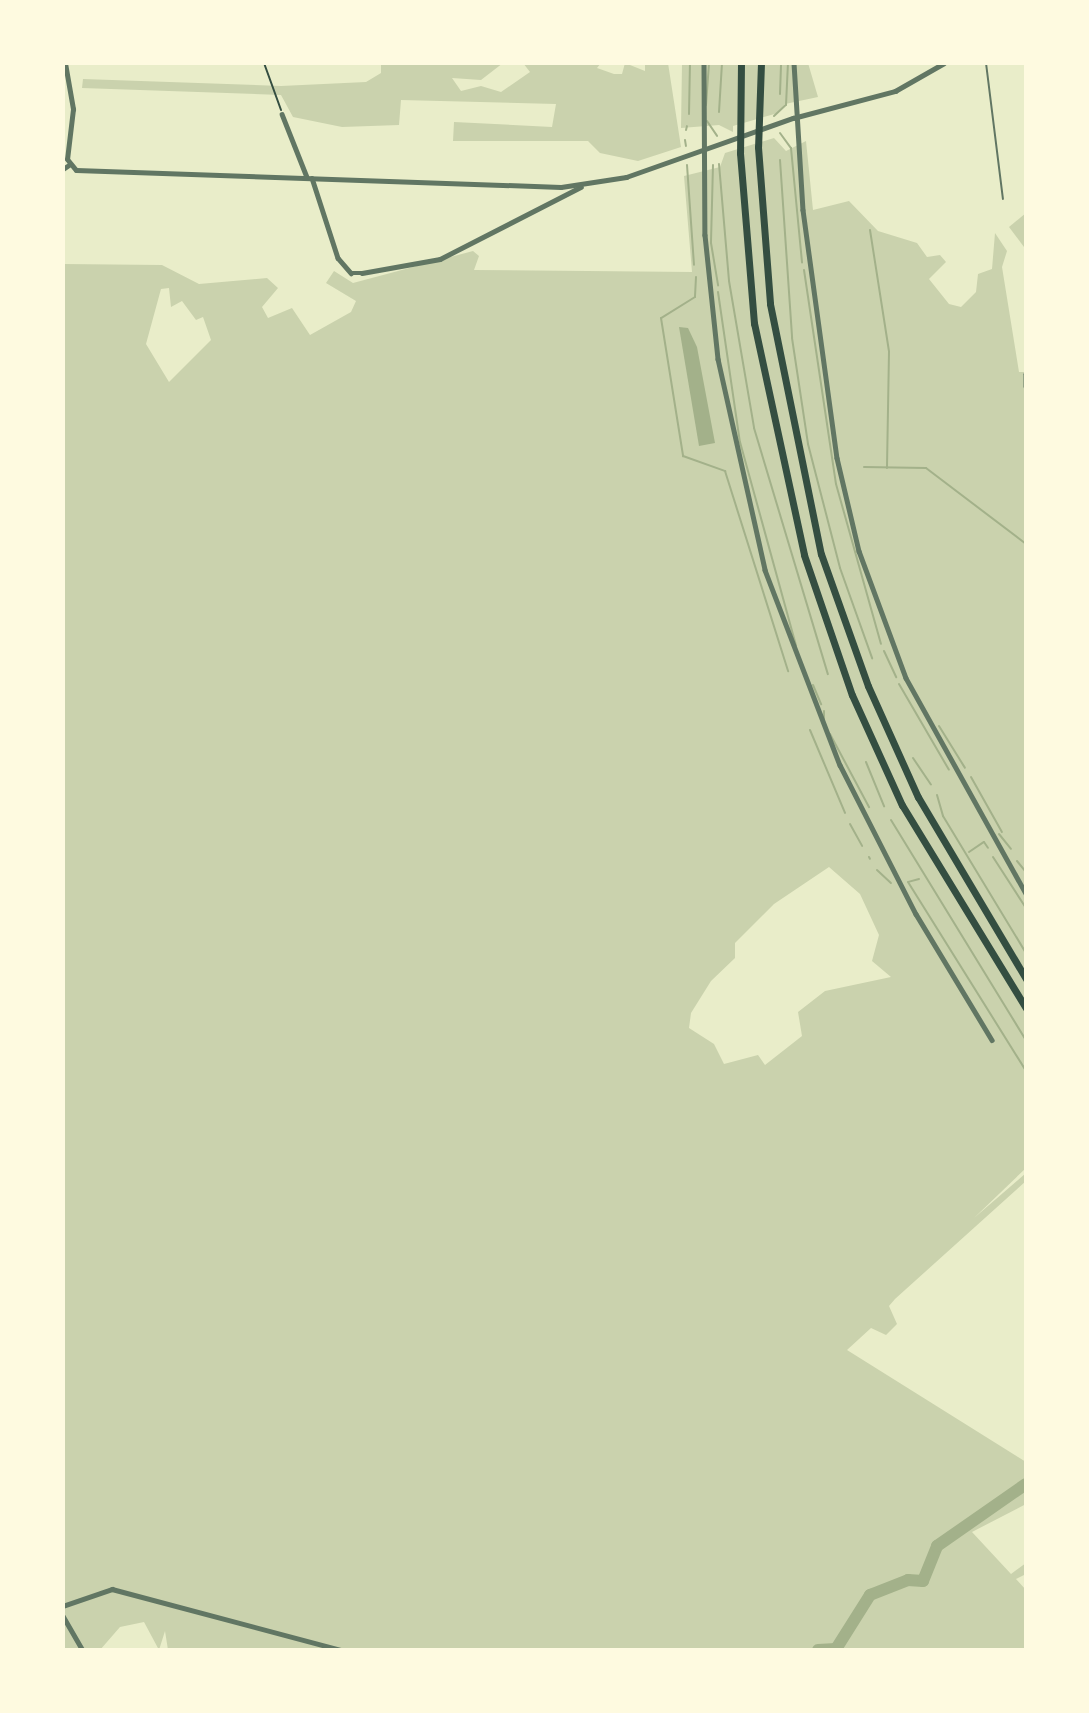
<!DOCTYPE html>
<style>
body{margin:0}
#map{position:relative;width:1089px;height:1713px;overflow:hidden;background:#e9edc9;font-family:"Fira Sans",sans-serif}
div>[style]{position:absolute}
.green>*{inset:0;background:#cad2ad}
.water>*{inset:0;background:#a3b18a}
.stream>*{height:2px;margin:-1px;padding:0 1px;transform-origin:1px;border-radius:1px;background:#a3b18a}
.river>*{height:12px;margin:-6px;padding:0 6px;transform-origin:6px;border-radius:6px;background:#a3b18a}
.path>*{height:2px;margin:-1px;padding:0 1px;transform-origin:1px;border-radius:1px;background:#344e41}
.service>*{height:2px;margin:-1px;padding:0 1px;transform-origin:1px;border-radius:1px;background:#617663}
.minor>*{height:4.5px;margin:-2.25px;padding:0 2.25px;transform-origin:2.25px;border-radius:2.25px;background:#617663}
.tertiary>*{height:5px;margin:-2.5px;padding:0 2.5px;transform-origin:2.5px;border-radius:2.5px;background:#617663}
.motorway>*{height:7px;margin:-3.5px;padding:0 3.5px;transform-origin:3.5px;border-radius:3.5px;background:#344e41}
span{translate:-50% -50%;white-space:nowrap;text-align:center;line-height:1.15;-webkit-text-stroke:7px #fefae0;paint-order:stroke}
.frame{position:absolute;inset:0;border:65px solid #fefae0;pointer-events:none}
</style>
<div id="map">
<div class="green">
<i style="clip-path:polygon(360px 63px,503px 63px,481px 80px,452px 78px,461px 91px,481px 86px,501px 92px,530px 72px,523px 63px,601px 63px,597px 68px,614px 74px,622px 74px,625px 63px,645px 71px,645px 63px,668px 63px,681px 147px,638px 161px,600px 153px,588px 141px,453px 141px,454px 122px,552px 127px,556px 104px,401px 100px,399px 125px,342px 127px,293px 117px,281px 95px,82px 88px,83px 79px,281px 86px,366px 82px,381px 73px,381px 65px)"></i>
<i style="clip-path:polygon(682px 63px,808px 63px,818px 97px,785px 104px,778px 113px,733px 126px,733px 132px,719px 125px,681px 128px)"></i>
<i style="clip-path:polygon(evenodd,774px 138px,786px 151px,806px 141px,813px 210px,849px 201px,878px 231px,917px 243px,927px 257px,940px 255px,946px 262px,929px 279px,949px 304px,961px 307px,976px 292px,978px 274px,992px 269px,995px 233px,1007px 251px,1002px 267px,1019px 372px,1026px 372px,1026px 1168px,974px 1218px,1026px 1173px,1026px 1181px,895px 1299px,889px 1306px,897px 1324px,886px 1335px,871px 1328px,847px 1350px,1026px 1462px,1026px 1504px,972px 1532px,1011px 1574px,1026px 1563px,1026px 1574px,1016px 1579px,1026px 1590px,1026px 1650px,168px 1650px,165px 1631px,159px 1650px,144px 1622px,120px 1627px,100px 1650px,63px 1650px,63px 264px,162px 265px,199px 284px,267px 278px,278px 288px,262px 307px,268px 318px,292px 308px,310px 335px,351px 312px,356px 301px,326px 283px,334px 271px,353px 283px,473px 251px,479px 256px,474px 270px,692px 272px,684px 176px,720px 167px,725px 153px,774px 138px,169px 288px,171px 307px,182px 301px,196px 320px,203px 317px,211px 340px,169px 382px,146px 344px,161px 289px,169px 288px,774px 138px,829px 867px,860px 894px,879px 935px,872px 961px,891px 977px,825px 991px,798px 1012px,802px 1036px,765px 1065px,758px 1055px,724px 1064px,714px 1044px,689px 1028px,691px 1013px,711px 981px,735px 958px,735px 943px,774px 904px,829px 867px)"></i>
<i style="clip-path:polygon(1026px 213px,1026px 246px,1024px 247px,1009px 227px)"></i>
</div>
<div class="water">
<i style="clip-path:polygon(679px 327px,688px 328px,697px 347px,715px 443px,699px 446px)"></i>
</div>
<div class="stream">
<i style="left:780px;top:94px;width:31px;rotate:-88deg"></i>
<i style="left:706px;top:105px;width:42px;rotate:-85.9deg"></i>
<i style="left:719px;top:112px;width:49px;rotate:-86.5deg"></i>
<i style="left:689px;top:114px;width:51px;rotate:-88.9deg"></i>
<i style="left:774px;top:116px;width:16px;rotate:-43deg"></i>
<i style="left:786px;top:105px;width:42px;rotate:-87.3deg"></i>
<i style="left:707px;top:121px;width:18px;rotate:56deg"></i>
<i style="left:686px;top:130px;width:4px;rotate:-76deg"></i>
<i style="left:780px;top:133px;width:19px;rotate:54deg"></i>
<i style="left:791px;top:148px;width:115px;rotate:84.5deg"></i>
<i style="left:685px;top:140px;width:6px;rotate:81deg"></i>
<i style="left:780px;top:160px;width:178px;rotate:86.1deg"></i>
<i style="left:792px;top:338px;width:107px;rotate:81.4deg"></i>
<i style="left:808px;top:444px;width:128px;rotate:75.5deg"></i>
<i style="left:840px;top:568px;width:96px;rotate:70.4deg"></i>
<i style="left:719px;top:164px;width:117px;rotate:85.1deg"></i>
<i style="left:729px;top:281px;width:149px;rotate:80.3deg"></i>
<i style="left:754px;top:428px;width:257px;rotate:73.3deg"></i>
<i style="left:687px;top:165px;width:100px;rotate:86deg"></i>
<i style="left:713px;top:165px;width:78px;rotate:91.5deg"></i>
<i style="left:711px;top:243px;width:43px;rotate:80.5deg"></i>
<i style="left:870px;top:230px;width:123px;rotate:81.1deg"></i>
<i style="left:889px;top:352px;width:116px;rotate:91deg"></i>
<i style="left:804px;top:270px;width:216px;rotate:81.5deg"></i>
<i style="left:836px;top:484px;width:166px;rotate:74.3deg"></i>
<i style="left:696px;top:277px;width:20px;rotate:93deg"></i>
<i style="left:695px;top:297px;width:40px;rotate:148deg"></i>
<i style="left:661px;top:318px;width:140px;rotate:80.9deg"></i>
<i style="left:683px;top:456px;width:45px;rotate:19.7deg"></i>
<i style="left:725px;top:471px;width:210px;rotate:72.5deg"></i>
<i style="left:718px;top:292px;width:152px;rotate:81.7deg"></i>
<i style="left:740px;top:442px;width:211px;rotate:74.6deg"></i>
<i style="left:864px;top:467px;width:62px;rotate:0.9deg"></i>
<i style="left:926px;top:468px;width:126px;rotate:37.2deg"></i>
<i style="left:884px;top:651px;width:29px;rotate:65deg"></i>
<i style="left:899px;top:684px;width:99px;rotate:59.8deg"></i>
<i style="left:813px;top:685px;width:21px;rotate:67deg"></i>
<i style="left:824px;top:719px;width:8px;rotate:-90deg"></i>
<i style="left:939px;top:726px;width:49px;rotate:58.2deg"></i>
<i style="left:810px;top:730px;width:90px;rotate:67.1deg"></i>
<i style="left:830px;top:734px;width:83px;rotate:61.9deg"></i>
<i style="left:913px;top:758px;width:32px;rotate:56deg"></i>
<i style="left:866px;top:762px;width:48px;rotate:67.8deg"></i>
<i style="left:971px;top:777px;width:63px;rotate:60.6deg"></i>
<i style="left:937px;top:795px;width:22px;rotate:74deg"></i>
<i style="left:943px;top:816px;width:160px;rotate:58.8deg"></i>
<i style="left:891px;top:820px;width:258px;rotate:58.5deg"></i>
<i style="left:850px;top:824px;width:25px;rotate:61deg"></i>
<i style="left:999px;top:834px;width:19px;rotate:51deg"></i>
<i style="left:969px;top:852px;width:18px;rotate:-34deg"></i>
<i style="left:984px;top:842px;width:7px;rotate:56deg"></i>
<i style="left:869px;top:857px;width:2px;rotate:63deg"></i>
<i style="left:993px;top:857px;width:61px;rotate:57.1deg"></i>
<i style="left:1017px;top:861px;width:14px;rotate:51deg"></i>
<i style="left:877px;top:870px;width:19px;rotate:43deg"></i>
<i style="left:919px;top:879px;width:11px;rotate:165deg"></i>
<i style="left:908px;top:882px;width:223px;rotate:58deg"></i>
</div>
<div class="river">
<i style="left:818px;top:1650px;width:18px;rotate:-3deg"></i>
<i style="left:836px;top:1649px;width:64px;rotate:-57.8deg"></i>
<i style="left:870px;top:1595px;width:41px;rotate:-21.5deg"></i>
<i style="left:908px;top:1580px;width:15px;rotate:4deg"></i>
<i style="left:923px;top:1581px;width:38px;rotate:-68deg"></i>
<i style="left:937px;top:1546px;width:108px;rotate:-34.9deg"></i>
</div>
<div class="path">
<i style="left:264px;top:63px;width:50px;rotate:70.1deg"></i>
</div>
<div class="service">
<i style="left:986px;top:63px;width:137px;rotate:82.9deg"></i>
</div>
<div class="minor">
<i style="left:704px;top:63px;width:172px;rotate:89.7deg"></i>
<i style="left:705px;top:235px;width:125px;rotate:84deg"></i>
<i style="left:718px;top:359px;width:216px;rotate:77.4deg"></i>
<i style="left:765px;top:570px;width:209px;rotate:69deg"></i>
<i style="left:840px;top:765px;width:167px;rotate:63deg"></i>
<i style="left:916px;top:914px;width:147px;rotate:58.9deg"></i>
<i style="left:794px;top:63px;width:147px;rotate:86.5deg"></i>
<i style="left:803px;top:210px;width:250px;rotate:82.2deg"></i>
<i style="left:837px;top:458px;width:96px;rotate:76.7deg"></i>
<i style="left:859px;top:551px;width:135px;rotate:69.7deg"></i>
<i style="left:906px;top:678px;width:247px;rotate:60.9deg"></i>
<i style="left:282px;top:114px;width:68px;rotate:68.4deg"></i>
<i style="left:63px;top:169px;width:7px;rotate:-34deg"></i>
<i style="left:312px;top:178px;width:84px;rotate:72deg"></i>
<i style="left:338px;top:258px;width:20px;rotate:49deg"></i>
<i style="left:351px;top:273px;width:11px"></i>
<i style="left:362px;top:273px;width:79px;rotate:-10.2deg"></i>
<i style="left:440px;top:259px;width:158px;rotate:-27.1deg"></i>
<i style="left:1026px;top:374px;width:12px;rotate:90deg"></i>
<i style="left:63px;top:1606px;width:52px;rotate:-19.1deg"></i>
<i style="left:112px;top:1589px;width:238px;rotate:14.9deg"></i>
<i style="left:63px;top:1616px;width:39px;rotate:60deg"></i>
</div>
<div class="tertiary">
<i style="left:65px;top:63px;width:47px;rotate:80.1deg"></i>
<i style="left:73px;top:109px;width:50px;rotate:96.8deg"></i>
<i style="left:67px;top:159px;width:14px;rotate:51deg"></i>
<i style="left:76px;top:170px;width:485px;rotate:2deg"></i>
<i style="left:561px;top:187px;width:66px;rotate:-8.7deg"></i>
<i style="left:626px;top:177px;width:177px;rotate:-19.5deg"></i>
<i style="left:793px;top:118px;width:106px;rotate:-14.8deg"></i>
<i style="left:895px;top:91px;width:56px;rotate:-29.7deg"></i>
</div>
<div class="motorway">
<i style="left:741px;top:63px;width:90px;rotate:90.6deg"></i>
<i style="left:740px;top:153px;width:171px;rotate:85.3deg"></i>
<i style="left:754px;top:323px;width:237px;rotate:77.8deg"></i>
<i style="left:804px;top:555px;width:148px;rotate:71.1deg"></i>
<i style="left:852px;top:695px;width:121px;rotate:65.6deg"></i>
<i style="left:902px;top:805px;width:238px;rotate:58.6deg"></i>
<i style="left:761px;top:63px;width:84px;rotate:92deg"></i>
<i style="left:758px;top:147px;width:157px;rotate:85.6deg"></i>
<i style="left:770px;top:304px;width:255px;rotate:78.5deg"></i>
<i style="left:821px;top:554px;width:140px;rotate:70.4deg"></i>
<i style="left:868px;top:686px;width:122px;rotate:65.8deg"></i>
<i style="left:918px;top:797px;width:212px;rotate:59.3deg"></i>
</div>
<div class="frame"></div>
</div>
